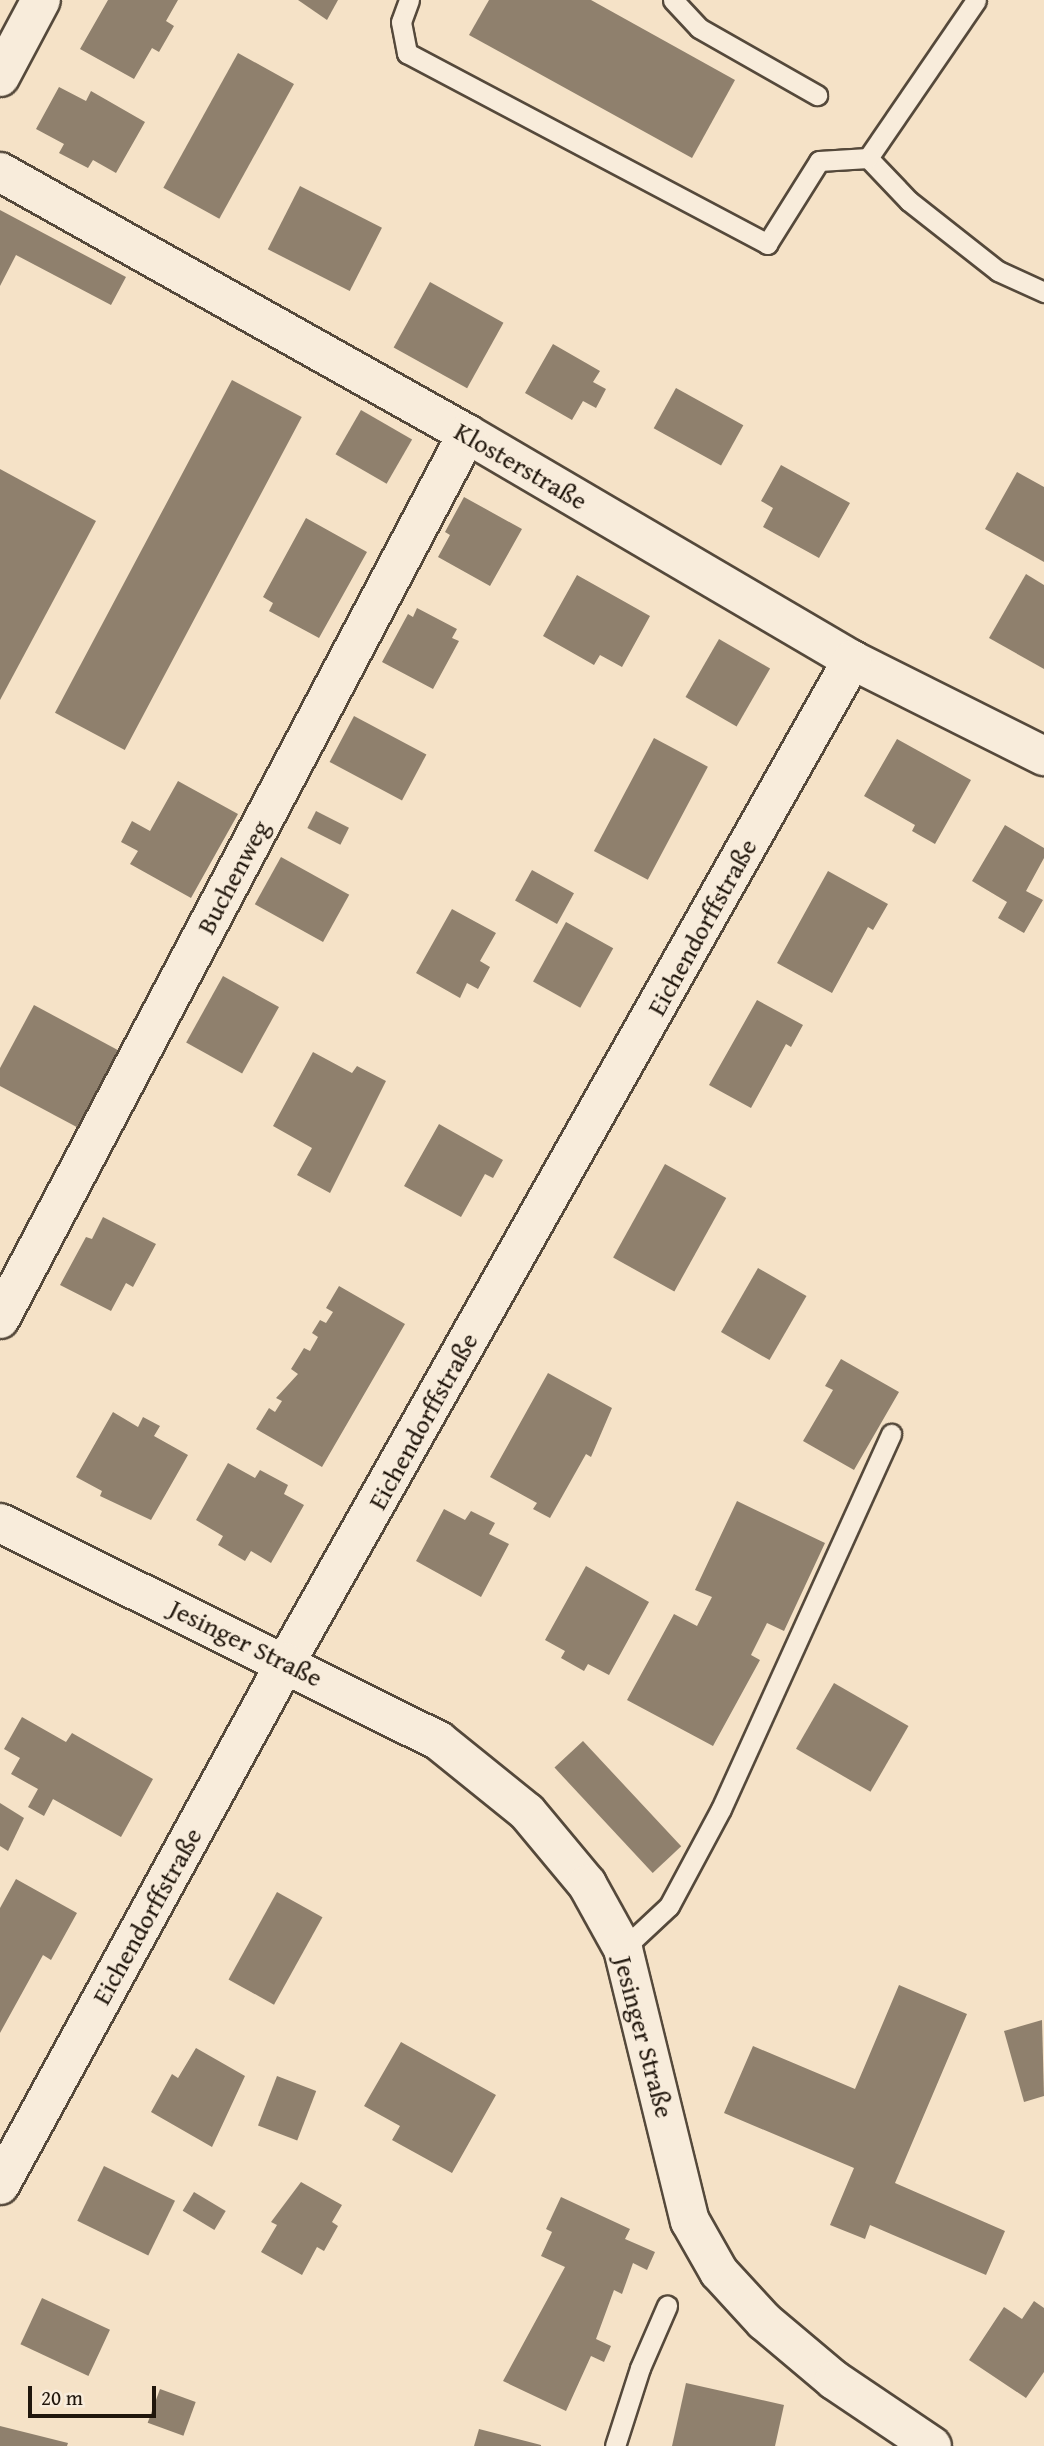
<!DOCTYPE html>
<meta charset="utf-8">
<style>
body{margin:0}
#map{position:relative;width:1044px;height:2446px;overflow:hidden;background:#f5e2c7;font-family:"Gentium Book Plus",serif}
div>[style]{position:absolute}
.building>*{inset:0;background:#8f806d;transform-origin:0 0}
.roads{filter:drop-shadow(2px 0 #55493b) drop-shadow(-2px 0 #55493b) drop-shadow(0 2px #55493b) drop-shadow(0 -2px #55493b)}
.service>*{height:19px;margin:-9.5px;padding:0 9.5px;transform-origin:9.5px;border-radius:9.5px;background:#f8ecdb}
.minor>*{height:38px;margin:-19px;padding:0 19px;transform-origin:19px;border-radius:19px;background:#f8ecdb}
.tertiary>*{height:38px;margin:-19px;padding:0 19px;transform-origin:19px;border-radius:19px;background:#f8ecdb}
.secondary>*{height:38px;margin:-19px;padding:0 19px;transform-origin:19px;border-radius:19px;background:#f8ecdb}
span{translate:-50% -50%;white-space:nowrap;text-align:center;line-height:1.15;-webkit-text-stroke:5px #f8ecdb;paint-order:stroke}
.street-label{font-size:26px;color:#20160c}
.scale{position:absolute;left:28px;top:2386px;width:128px;height:32px;box-sizing:border-box;border:4px solid #20160c;border-top:0;padding-left:9px;font-size:21px;line-height:24px;white-space:nowrap;color:#20160c;-webkit-text-stroke:5px #f8ecdb;paint-order:stroke}
</style>
<div id="map">
<div class="building">
<i style="clip-path:polygon(108px 0,178px 0,166px 21px,174px 26px,159px 52px,152px 48px,134px 79px,80px 49px)"></i>
<i style="clip-path:polygon(298px 0,338px 0,327px 20px)"></i>
<i style="clip-path:polygon(489px 0,591px 0,735px 80px,692px 158px,469px 35px)"></i>
<i style="left:238px;top:53px;width:64px;height:154px;rotate:29deg"></i>
<i style="clip-path:polygon(59px 87px,86px 101px,91px 91px,145px 122px,116px 173px,93px 160px,88px 168px,59px 153px,64px 144px,36px 129px)"></i>
<i style="left:300px;top:186px;width:92px;height:71px;rotate:27deg"></i>
<i style="clip-path:polygon(0 210px,126px 277px,111px 305px,16px 255px,0 286px)"></i>
<i style="left:430px;top:282px;width:84px;height:75px;rotate:29deg"></i>
<i style="clip-path:polygon(553px 344px,600px 371px,593px 382px,606px 389px,596px 408px,583px 401px,572px 420px,525px 393px)"></i>
<i style="left:232px;top:380px;width:79px;height:377px;rotate:28deg"></i>
<i style="left:676px;top:388px;width:77px;height:46px;rotate:29deg"></i>
<i style="left:361px;top:410px;width:59px;height:51px;rotate:30deg"></i>
<i style="clip-path:polygon(781px 465px,850px 503px,819px 558px,763px 527px,773px 508px,761px 501px)"></i>
<i style="clip-path:polygon(0 469px,96px 521px,0 700px)"></i>
<i style="clip-path:polygon(1017px 472px,1044px 487px,1044px 562px,985px 529px)"></i>
<i style="clip-path:polygon(464px 497px,522px 529px,490px 586px,438px 557px,450px 535px,445px 532px)"></i>
<i style="clip-path:polygon(306px 518px,367px 552px,319px 638px,269px 611px,273px 603px,263px 597px)"></i>
<i style="clip-path:polygon(1026px 574px,1044px 585px,1044px 669px,989px 638px)"></i>
<i style="clip-path:polygon(577px 575px,650px 616px,622px 667px,600px 655px,594px 665px,543px 636px)"></i>
<i style="clip-path:polygon(417px 608px,457px 629px,452px 638px,459px 641px,433px 689px,382px 662px,408px 614px,413px 617px)"></i>
<i style="left:719px;top:639px;width:59px;height:67px;rotate:30deg"></i>
<i style="left:354px;top:716px;width:82px;height:52px;rotate:28deg"></i>
<i style="left:654px;top:738px;width:61px;height:128px;rotate:28deg"></i>
<i style="clip-path:polygon(897px 739px,971px 780px,935px 844px,912px 831px,915px 825px,864px 796px)"></i>
<i style="clip-path:polygon(178px 781px,238px 814px,191px 898px,130px 864px,138px 851px,121px 842px,132px 821px,150px 831px)"></i>
<i style="left:316px;top:811px;width:37px;height:19px;rotate:27deg"></i>
<i style="clip-path:polygon(1005px 825px,1044px 848px,1044px 858px,1026px 891px,1043px 900px,1024px 933px,998px 918px,1007px 902px,972px 881px)"></i>
<i style="left:281px;top:857px;width:78px;height:54px;rotate:29deg"></i>
<i style="left:532px;top:870px;width:48px;height:35px;rotate:29deg"></i>
<i style="clip-path:polygon(828px 871px,888px 904px,873px 930px,868px 927px,832px 993px,777px 963px)"></i>
<i style="clip-path:polygon(452px 909px,496px 933px,480px 961px,490px 967px,478px 989px,467px 983px,460px 998px,416px 973px)"></i>
<i style="left:566px;top:922px;width:54px;height:68px;rotate:29deg"></i>
<i style="left:223px;top:976px;width:64px;height:76px;rotate:29deg"></i>
<i style="clip-path:polygon(757px 1000px,803px 1025px,791px 1047px,786px 1044px,751px 1108px,709px 1085px)"></i>
<i style="clip-path:polygon(34px 1005px,127px 1055px,86px 1132px,0 1086px,0 1068px)"></i>
<i style="clip-path:polygon(313px 1052px,352px 1073px,357px 1066px,386px 1081px,330px 1193px,297px 1175px,312px 1148px,273px 1126px)"></i>
<i style="clip-path:polygon(439px 1124px,503px 1160px,493px 1178px,485px 1174px,461px 1217px,404px 1186px)"></i>
<i style="left:665px;top:1164px;width:70px;height:107px;rotate:29deg"></i>
<i style="clip-path:polygon(103px 1217px,156px 1244px,133px 1287px,126px 1283px,111px 1311px,60px 1285px,86px 1237px,92px 1239px)"></i>
<i style="left:758px;top:1268px;width:56px;height:74px;rotate:30deg"></i>
<i style="clip-path:polygon(339px 1286px,405px 1324px,322px 1467px,256px 1429px,269px 1408px,275px 1412px,282px 1401px,276px 1398px,298px 1374px,291px 1369px,304px 1348px,310px 1351px,318px 1337px,312px 1333px,320px 1320px,326px 1323px,333px 1312px,326px 1308px)"></i>
<i style="clip-path:polygon(841px 1359px,899px 1392px,854px 1470px,803px 1441px,833px 1390px,825px 1386px)"></i>
<i style="clip-path:polygon(548px 1373px,612px 1408px,591px 1457px,586px 1454px,550px 1518px,533px 1509px,537px 1503px,490px 1477px)"></i>
<i style="clip-path:polygon(113px 1412px,138px 1427px,143px 1417px,160px 1426px,154px 1436px,188px 1455px,151px 1520px,100px 1496px,102px 1491px,76px 1477px)"></i>
<i style="clip-path:polygon(228px 1463px,255px 1478px,260px 1470px,288px 1485px,284px 1494px,304px 1505px,271px 1563px,251px 1551px,245px 1561px,218px 1545px,223px 1536px,196px 1520px)"></i>
<i style="clip-path:polygon(737px 1501px,825px 1543px,784px 1631px,767px 1623px,751px 1655px,760px 1660px,713px 1746px,627px 1700px,674px 1614px,697px 1626px,712px 1597px,695px 1590px)"></i>
<i style="clip-path:polygon(444px 1509px,465px 1520px,471px 1511px,495px 1523px,489px 1534px,509px 1544px,481px 1597px,416px 1561px)"></i>
<i style="clip-path:polygon(586px 1566px,649px 1602px,609px 1675px,588px 1664px,584px 1671px,561px 1658px,565px 1651px,545px 1640px)"></i>
<i style="left:834px;top:1683px;width:86px;height:76px;rotate:30deg"></i>
<i style="clip-path:polygon(22px 1717px,66px 1742px,72px 1733px,153px 1779px,121px 1837px,53px 1799px,44px 1816px,28px 1807px,38px 1789px,11px 1774px,20px 1758px,4px 1749px)"></i>
<i style="left:583px;top:1741px;width:144px;height:39px;rotate:47deg"></i>
<i style="clip-path:polygon(0 1803px,24px 1818px,8px 1851px,0 1846px)"></i>
<i style="clip-path:polygon(16px 1879px,77px 1913px,51px 1960px,43px 1955px,0 2033px,0 1908px)"></i>
<i style="left:277px;top:1892px;width:52px;height:100px;rotate:29deg"></i>
<i style="clip-path:polygon(899px 1985px,967px 2014px,895px 2183px,1005px 2231px,986px 2275px,870px 2225px,865px 2239px,830px 2225px,854px 2168px,724px 2113px,753px 2046px,855px 2089px)"></i>
<i style="clip-path:polygon(1042px 2020px,1044px 2096px,1024px 2102px,1004px 2031px)"></i>
<i style="clip-path:polygon(401px 2042px,496px 2095px,452px 2173px,392px 2140px,400px 2126px,364px 2106px)"></i>
<i style="clip-path:polygon(196px 2048px,245px 2076px,212px 2147px,151px 2112px,172px 2074px,178px 2078px)"></i>
<i style="left:277px;top:2076px;width:42px;height:53px;rotate:21deg"></i>
<i style="left:104px;top:2166px;width:79px;height:61px;rotate:26deg"></i>
<i style="clip-path:polygon(301px 2182px,342px 2205px,332px 2222px,338px 2226px,324px 2251px,317px 2247px,302px 2275px,261px 2252px,277px 2225px,271px 2222px)"></i>
<i style="left:194px;top:2192px;width:37px;height:22px;rotate:31deg"></i>
<i style="clip-path:polygon(561px 2197px,630px 2229px,625px 2239px,655px 2252px,647px 2270px,633px 2263px,622px 2294px,614px 2290px,596px 2339px,611px 2346px,604px 2362px,591px 2356px,566px 2411px,503px 2381px,565px 2267px,541px 2256px,552px 2232px,546px 2229px)"></i>
<i style="left:42px;top:2298px;width:75px;height:51px;rotate:25deg"></i>
<i style="clip-path:polygon(1034px 2301px,1044px 2308px,1044px 2372px,1026px 2398px,969px 2360px,1004px 2307px,1022px 2319px)"></i>
<i style="clip-path:polygon(686px 2383px,784px 2405px,775px 2446px,672px 2446px)"></i>
<i style="left:160px;top:2389px;width:38px;height:36px;rotate:20deg"></i>
<i style="clip-path:polygon(0 2426px,68px 2443px,67px 2446px,0 2446px)"></i>
<i style="clip-path:polygon(479px 2429px,541px 2445px,541px 2446px,474px 2446px)"></i>
</div>
<div class="roads">
<div class="service">
<i style="left:409px;top:0;width:23px;rotate:110deg"></i>
<i style="left:401px;top:22px;width:32px;rotate:79deg"></i>
<i style="left:407px;top:53px;width:408px;rotate:27.9deg"></i>
<i style="left:767px;top:244px;width:98px;rotate:-57.9deg"></i>
<i style="left:819px;top:161px;width:49px;rotate:-3.5deg"></i>
<i style="left:868px;top:158px;width:59px;rotate:46.4deg"></i>
<i style="left:909px;top:201px;width:113px;rotate:38.2deg"></i>
<i style="left:998px;top:271px;width:51px;rotate:24.5deg"></i>
<i style="left:673px;top:0;width:38px;rotate:47deg"></i>
<i style="left:699px;top:28px;width:136px;rotate:29.6deg"></i>
<i style="left:868px;top:158px;width:191px;rotate:-55.6deg"></i>
<i style="left:623px;top:1949px;width:63px;rotate:-43.1deg"></i>
<i style="left:669px;top:1906px;width:110px;rotate:-61.8deg"></i>
<i style="left:721px;top:1809px;width:412px;rotate:-65.6deg"></i>
<i style="left:615px;top:2446px;width:82px;rotate:-72.2deg"></i>
<i style="left:640px;top:2368px;width:68px;rotate:-66.5deg"></i>
</div>
<div class="minor">
<i style="left:0;top:77px;width:87px;rotate:-62deg"></i>
<i style="left:0;top:172px;width:535px;rotate:29.29deg"></i>
<i style="left:467px;top:434px;width:446px;rotate:30.4deg"></i>
<i style="left:852px;top:660px;width:215px;rotate:26.6deg"></i>
<i style="left:0;top:1319px;width:1001px;rotate:-62.18deg"></i>
<i style="left:286px;top:1662px;width:1151px;rotate:-60.54deg"></i>
</div>
<div class="tertiary">
<i style="left:0;top:2185px;width:596px;rotate:-61.33deg"></i>
</div>
<div class="secondary">
<i style="left:0;top:1523px;width:490px;rotate:26.4deg"></i>
<i style="left:439px;top:1741px;width:113px;rotate:38.9deg"></i>
<i style="left:527px;top:1812px;width:94px;rotate:50.2deg"></i>
<i style="left:587px;top:1884px;width:74px;rotate:61deg"></i>
<i style="left:623px;top:1949px;width:280px;rotate:76.2deg"></i>
<i style="left:690px;top:2221px;width:59px;rotate:60.4deg"></i>
<i style="left:719px;top:2272px;width:67px;rotate:47.4deg"></i>
<i style="left:764px;top:2321px;width:92px;rotate:40.1deg"></i>
<i style="left:834px;top:2380px;width:118px;rotate:34deg"></i>
</div>
</div>
<div class="street-label">
<span style="left:521px;top:466px;rotate:30deg">Klosterstraße</span>
<span style="left:233px;top:877px;rotate:-62deg">Buchenweg</span>
<span style="left:702px;top:927px;rotate:-61deg">Eichendorffstraße</span>
<span style="left:423px;top:1421px;rotate:-61deg">Eichendorffstraße</span>
<span style="left:246px;top:1643px;rotate:26deg">Jesinger Straße</span>
<span style="left:147px;top:1916px;rotate:-61deg">Eichendorffstraße</span>
<span style="left:644px;top:2037px;rotate:75deg">Jesinger Straße</span>
</div>
<div class="scale">20 m</div>
</div>
